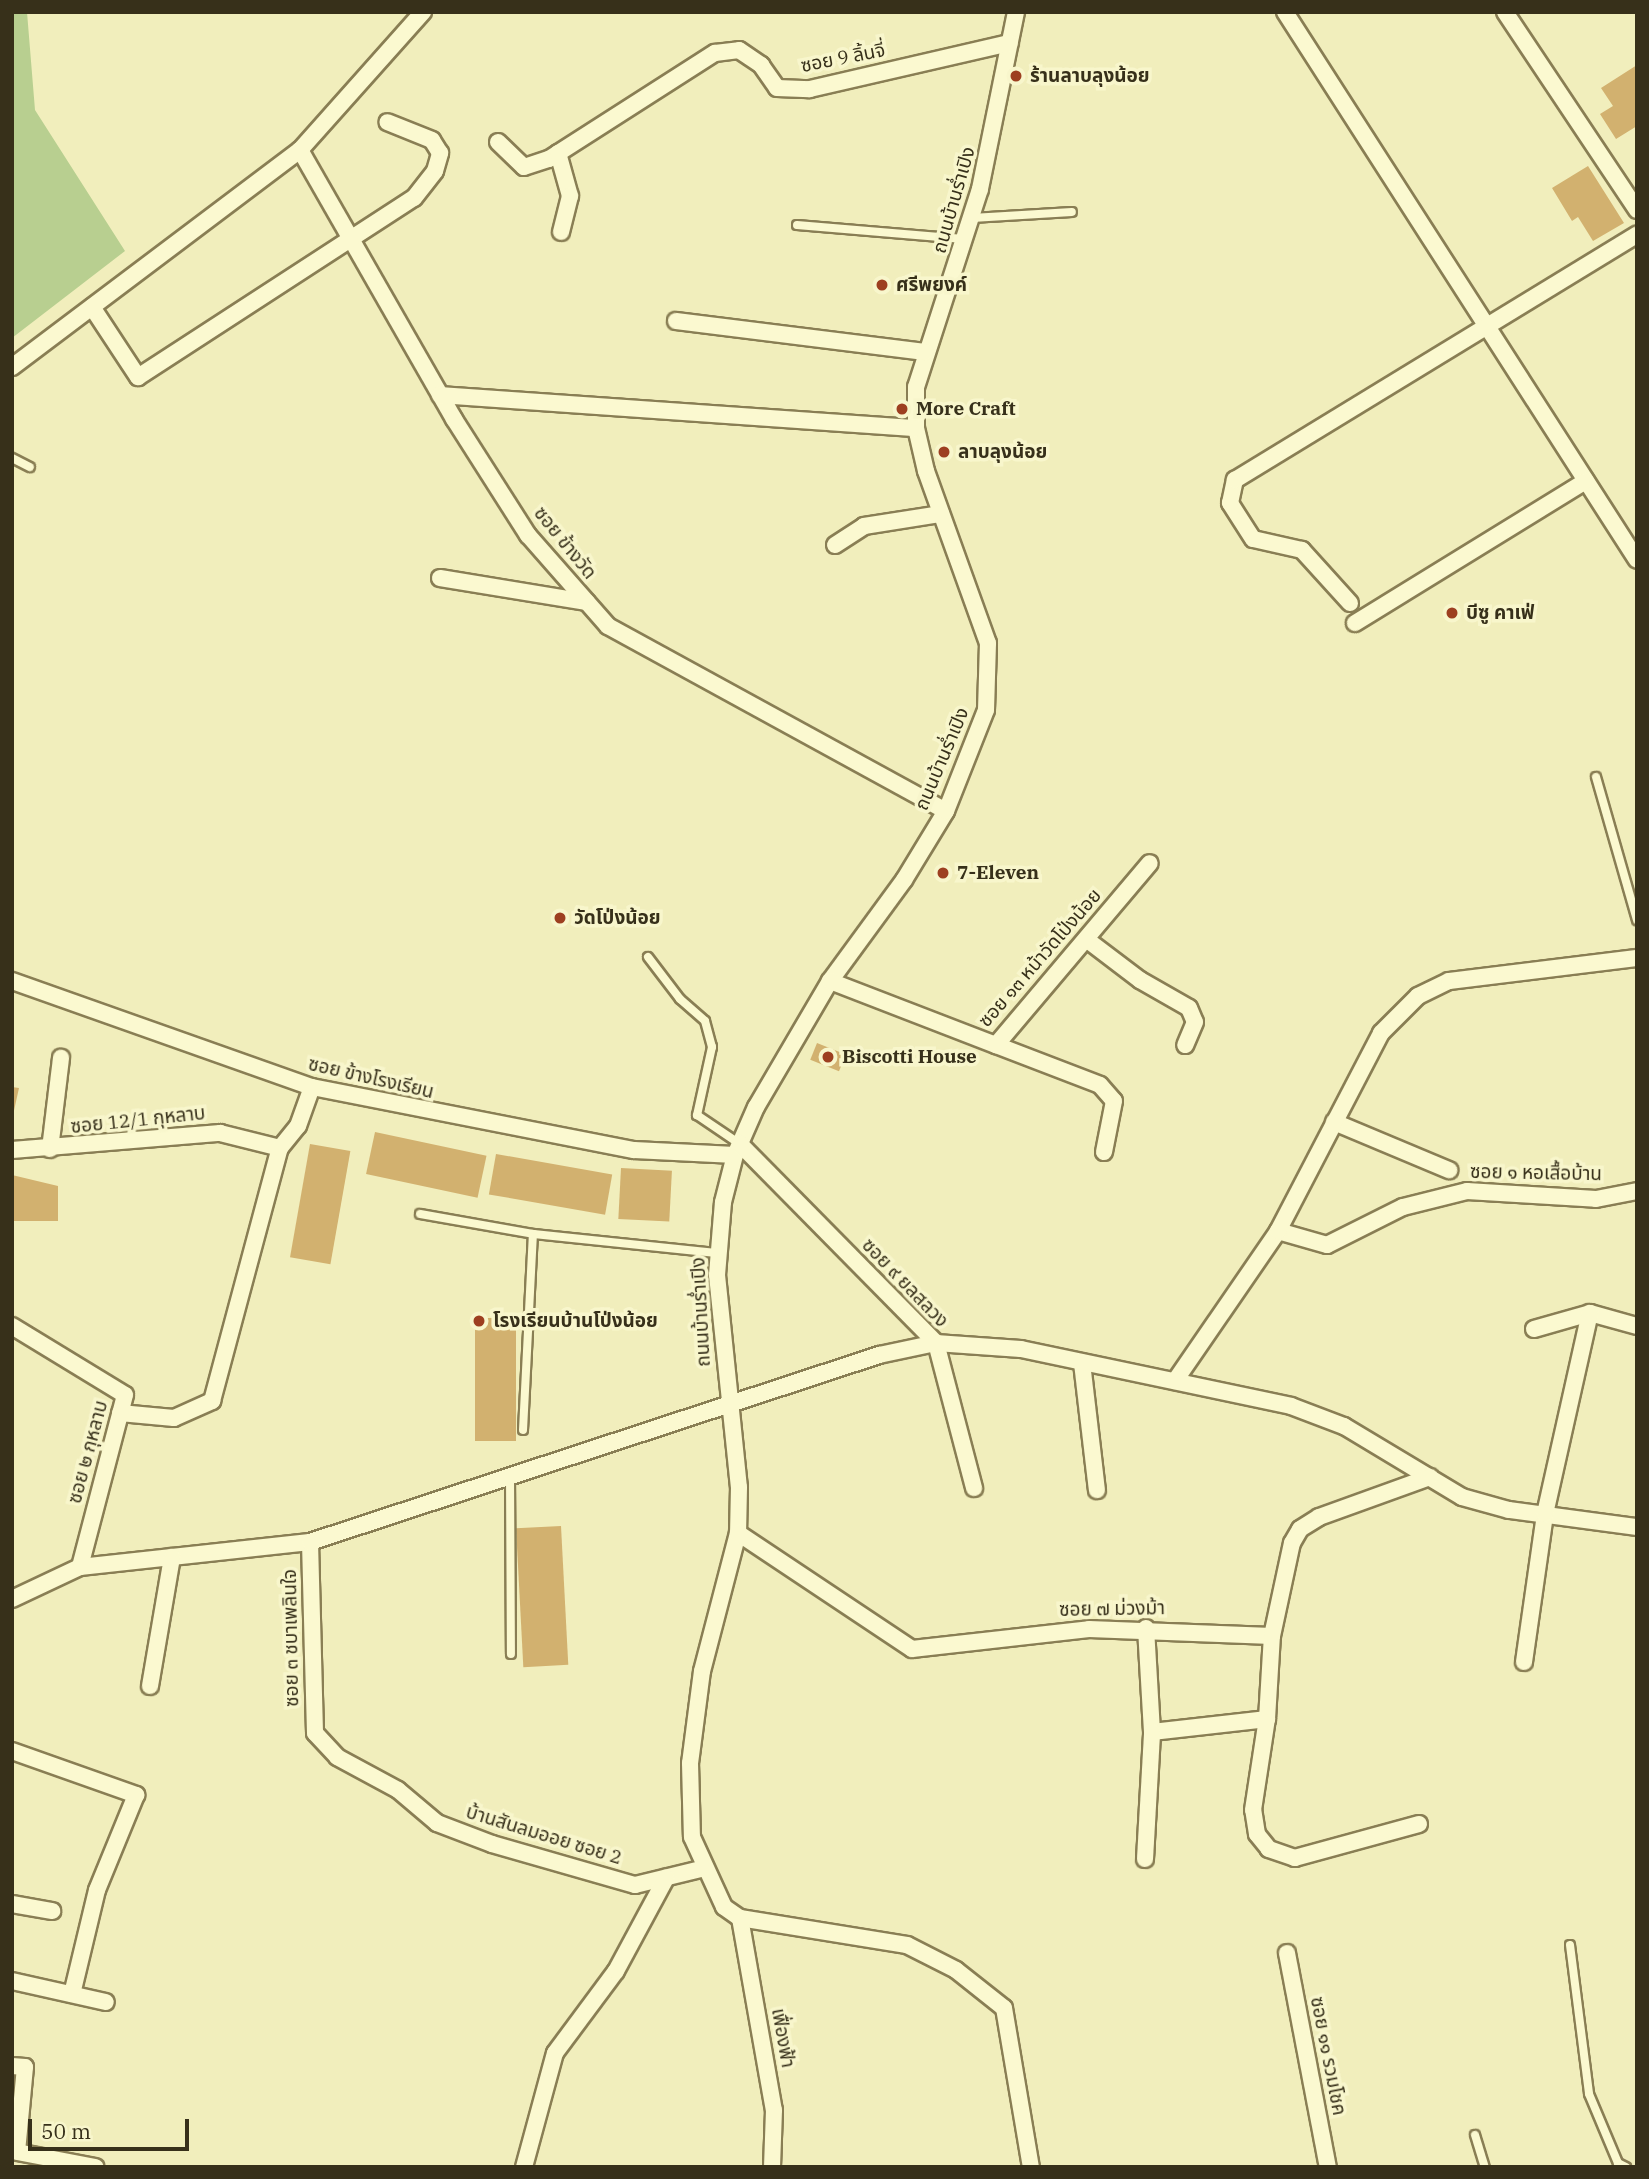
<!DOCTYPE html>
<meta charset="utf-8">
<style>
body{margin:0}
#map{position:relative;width:1649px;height:2179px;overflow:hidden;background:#f1eebc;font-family:"IBM Plex Serif","Noto Sans Thai",serif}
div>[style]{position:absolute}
.green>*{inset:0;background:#b8cf90}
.building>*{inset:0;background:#d2b16f;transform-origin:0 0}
.roads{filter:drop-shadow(2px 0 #897e54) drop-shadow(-2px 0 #897e54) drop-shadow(0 2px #897e54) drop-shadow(0 -2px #897e54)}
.lane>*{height:8px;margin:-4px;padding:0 4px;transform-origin:4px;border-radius:4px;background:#fbf9d0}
.street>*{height:16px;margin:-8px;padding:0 8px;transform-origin:8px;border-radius:8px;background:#fbf9d0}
.dots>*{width:19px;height:19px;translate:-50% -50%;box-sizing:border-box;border:4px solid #f8f6cc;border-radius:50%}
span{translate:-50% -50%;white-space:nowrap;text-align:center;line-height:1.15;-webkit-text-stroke:7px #f8f6cc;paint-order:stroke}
.street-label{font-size:19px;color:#37301a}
.poi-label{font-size:19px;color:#37301a;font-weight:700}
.left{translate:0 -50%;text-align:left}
.frame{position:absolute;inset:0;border:14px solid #37301a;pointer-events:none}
.scale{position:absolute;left:28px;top:2119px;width:161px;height:32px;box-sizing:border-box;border:4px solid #37301a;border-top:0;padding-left:9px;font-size:21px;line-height:24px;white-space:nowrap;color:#37301a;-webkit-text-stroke:5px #f8f6cc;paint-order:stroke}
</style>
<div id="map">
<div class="green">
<i style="clip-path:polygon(12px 12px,27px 12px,35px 110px,125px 251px,12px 338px)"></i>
</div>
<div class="building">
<i style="clip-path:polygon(1637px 65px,1637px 126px,1616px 139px,1600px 114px,1613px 106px,1601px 88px)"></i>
<i style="clip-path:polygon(1588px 166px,1624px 223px,1593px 241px,1578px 217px,1572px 221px,1552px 188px)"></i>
<i style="left:817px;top:1043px;width:31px;height:18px;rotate:22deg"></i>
<i style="clip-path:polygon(12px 1087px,19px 1088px,13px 1115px,12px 1114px)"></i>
<i style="left:375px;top:1132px;width:114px;height:43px;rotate:12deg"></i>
<i style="left:310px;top:1144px;width:41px;height:115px;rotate:10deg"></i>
<i style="left:496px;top:1154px;width:118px;height:41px;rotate:10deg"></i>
<i style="left:621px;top:1168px;width:51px;height:51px;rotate:3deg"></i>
<i style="clip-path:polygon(12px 1175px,58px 1186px,58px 1221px,12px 1221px)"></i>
<i style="left:475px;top:1318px;width:41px;height:123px"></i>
<i style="left:561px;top:1526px;width:139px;height:45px;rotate:87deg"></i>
</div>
<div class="roads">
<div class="lane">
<i style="left:972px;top:218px;width:100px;rotate:-3.4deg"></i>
<i style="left:797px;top:225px;width:167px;rotate:4.8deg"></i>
<i style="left:12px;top:458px;width:20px;rotate:27deg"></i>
<i style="left:1596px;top:777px;width:149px;rotate:74deg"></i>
<i style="left:648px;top:957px;width:53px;rotate:52.7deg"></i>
<i style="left:680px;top:999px;width:33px;rotate:41deg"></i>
<i style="left:705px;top:1021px;width:27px;rotate:75deg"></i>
<i style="left:712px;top:1047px;width:70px;rotate:102.4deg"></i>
<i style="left:697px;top:1115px;width:52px;rotate:34deg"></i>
<i style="left:420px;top:1214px;width:115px;rotate:10deg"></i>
<i style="left:523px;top:1430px;width:196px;rotate:-87.1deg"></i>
<i style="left:533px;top:1234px;width:185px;rotate:5.9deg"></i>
<i style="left:510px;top:1475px;width:179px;rotate:89.7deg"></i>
<i style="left:1570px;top:1945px;width:150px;rotate:82.7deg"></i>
<i style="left:1589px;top:2094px;width:75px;rotate:67.2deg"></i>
<i style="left:1618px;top:2163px;width:9px;rotate:27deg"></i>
<i style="left:1475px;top:2135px;width:34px;rotate:73deg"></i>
</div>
<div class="street">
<i style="left:1016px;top:12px;width:181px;rotate:101.5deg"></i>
<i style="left:980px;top:189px;width:208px;rotate:107.9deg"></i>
<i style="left:916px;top:387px;width:41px;rotate:90deg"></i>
<i style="left:916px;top:428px;width:44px;rotate:76.9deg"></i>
<i style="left:926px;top:471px;width:183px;rotate:70.2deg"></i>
<i style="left:988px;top:643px;width:67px;rotate:91.7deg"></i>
<i style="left:986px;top:710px;width:109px;rotate:111.6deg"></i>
<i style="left:946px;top:811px;width:81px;rotate:121.3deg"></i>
<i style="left:904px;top:880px;width:125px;rotate:126.2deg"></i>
<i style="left:830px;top:981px;width:146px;rotate:120.4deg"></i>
<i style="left:756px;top:1107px;width:52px;rotate:113.6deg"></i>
<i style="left:735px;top:1155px;width:49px;rotate:104.3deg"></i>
<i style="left:723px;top:1202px;width:73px;rotate:94.7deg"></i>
<i style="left:717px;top:1275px;width:213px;rotate:84.1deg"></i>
<i style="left:739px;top:1487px;width:46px;rotate:91.2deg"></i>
<i style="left:738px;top:1533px;width:143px;rotate:104.6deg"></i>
<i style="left:702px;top:1671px;width:93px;rotate:97.4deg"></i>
<i style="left:690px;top:1763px;width:74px;rotate:88.5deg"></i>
<i style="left:692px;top:1837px;width:77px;rotate:65.4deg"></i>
<i style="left:724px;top:1907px;width:19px;rotate:35deg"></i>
<i style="left:740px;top:1918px;width:169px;rotate:9.2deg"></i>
<i style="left:907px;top:1945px;width:55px;rotate:27deg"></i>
<i style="left:956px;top:1970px;width:61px;rotate:38.4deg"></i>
<i style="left:1004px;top:2008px;width:161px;rotate:80.4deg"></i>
<i style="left:1285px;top:12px;width:651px;rotate:57.29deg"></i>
<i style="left:1505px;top:12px;width:238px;rotate:56.3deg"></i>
<i style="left:498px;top:142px;width:36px;rotate:44deg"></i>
<i style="left:524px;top:167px;width:26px;rotate:-18deg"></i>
<i style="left:549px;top:159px;width:197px;rotate:-32.6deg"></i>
<i style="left:715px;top:53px;width:24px;rotate:-7deg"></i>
<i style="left:739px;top:50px;width:27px;rotate:34deg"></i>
<i style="left:761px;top:65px;width:28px;rotate:55deg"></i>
<i style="left:777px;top:88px;width:33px;rotate:2deg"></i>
<i style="left:810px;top:89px;width:205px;rotate:-13deg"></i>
<i style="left:300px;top:150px;width:310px;rotate:60.2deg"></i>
<i style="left:454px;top:419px;width:138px;rotate:57.5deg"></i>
<i style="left:528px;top:535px;width:121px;rotate:48.7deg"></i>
<i style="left:608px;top:626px;width:385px;rotate:28.7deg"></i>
<i style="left:558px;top:153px;width:45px;rotate:74.4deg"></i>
<i style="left:570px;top:196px;width:37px;rotate:104deg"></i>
<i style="left:92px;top:307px;width:84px;rotate:56.7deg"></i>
<i style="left:138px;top:377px;width:329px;rotate:-33deg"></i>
<i style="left:414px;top:198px;width:34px;rotate:-52deg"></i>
<i style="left:435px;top:171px;width:19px;rotate:-74deg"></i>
<i style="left:440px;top:153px;width:15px;rotate:-122deg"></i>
<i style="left:432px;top:140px;width:48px;rotate:-158.2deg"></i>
<i style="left:676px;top:321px;width:251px;rotate:7.1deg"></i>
<i style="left:12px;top:367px;width:361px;rotate:-37deg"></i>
<i style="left:300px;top:150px;width:185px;rotate:-48.3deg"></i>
<i style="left:440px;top:395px;width:477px;rotate:4deg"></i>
<i style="left:835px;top:545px;width:35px;rotate:-33deg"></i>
<i style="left:864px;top:526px;width:78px;rotate:-8.9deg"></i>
<i style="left:440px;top:578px;width:149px;rotate:9.3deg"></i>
<i style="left:1350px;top:603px;width:72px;rotate:-132.2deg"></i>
<i style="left:1302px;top:550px;width:50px;rotate:-167.3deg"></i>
<i style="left:1253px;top:539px;width:43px;rotate:-122.6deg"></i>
<i style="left:1230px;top:503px;width:24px;rotate:-78deg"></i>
<i style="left:1235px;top:480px;width:471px;rotate:-31.4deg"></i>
<i style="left:1355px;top:623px;width:271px;rotate:-31.6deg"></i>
<i style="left:1086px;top:939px;width:68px;rotate:37.2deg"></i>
<i style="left:1140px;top:980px;width:56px;rotate:29.7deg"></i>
<i style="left:1189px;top:1008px;width:15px;rotate:67deg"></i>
<i style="left:1195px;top:1022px;width:25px;rotate:113deg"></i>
<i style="left:12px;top:981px;width:318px;rotate:19.5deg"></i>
<i style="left:312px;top:1087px;width:328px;rotate:11.1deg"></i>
<i style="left:634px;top:1150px;width:101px;rotate:2.8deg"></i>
<i style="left:830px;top:981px;width:178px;rotate:21.1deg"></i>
<i style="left:996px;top:1045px;width:238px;rotate:-49.8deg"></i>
<i style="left:996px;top:1045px;width:111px;rotate:21deg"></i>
<i style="left:1100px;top:1085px;width:21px;rotate:49deg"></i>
<i style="left:1114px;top:1101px;width:52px;rotate:101.1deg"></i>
<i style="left:1334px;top:1122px;width:125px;rotate:22.7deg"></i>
<i style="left:740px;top:1144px;width:279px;rotate:45.4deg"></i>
<i style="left:936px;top:1343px;width:150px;rotate:75.3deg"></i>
<i style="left:50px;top:1149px;width:92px;rotate:-83.1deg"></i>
<i style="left:12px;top:1150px;width:209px;rotate:-4.7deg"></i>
<i style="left:220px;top:1133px;width:62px;rotate:14deg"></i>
<i style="left:1278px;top:1231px;width:51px;rotate:15.9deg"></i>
<i style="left:1327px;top:1245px;width:85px;rotate:-26.6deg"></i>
<i style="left:1403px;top:1207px;width:66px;rotate:-14deg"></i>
<i style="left:1467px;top:1191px;width:129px;rotate:3.5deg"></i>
<i style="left:1596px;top:1199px;width:42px;rotate:-11deg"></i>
<i style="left:12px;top:1326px;width:132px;rotate:31.4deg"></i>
<i style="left:125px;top:1395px;width:178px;rotate:104.7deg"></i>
<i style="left:1534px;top:1329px;width:58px;rotate:-15.9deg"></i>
<i style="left:1590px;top:1313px;width:49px;rotate:15.5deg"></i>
<i style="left:1082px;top:1363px;width:128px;rotate:83.3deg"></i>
<i style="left:1175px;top:1381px;width:182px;rotate:-55.5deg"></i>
<i style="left:1278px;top:1231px;width:223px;rotate:-62.5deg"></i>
<i style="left:1381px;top:1033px;width:52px;rotate:-45deg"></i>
<i style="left:1418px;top:996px;width:34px;rotate:-26deg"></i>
<i style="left:1449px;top:981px;width:189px;rotate:-7deg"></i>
<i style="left:120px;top:1413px;width:54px;rotate:5.3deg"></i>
<i style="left:174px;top:1418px;width:42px;rotate:-24.1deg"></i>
<i style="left:212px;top:1401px;width:262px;rotate:-75deg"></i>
<i style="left:280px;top:1148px;width:28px;rotate:-51deg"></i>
<i style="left:298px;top:1126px;width:41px;rotate:-70.3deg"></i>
<i style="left:738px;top:1533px;width:209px;rotate:33.7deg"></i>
<i style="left:912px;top:1649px;width:178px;rotate:-6.4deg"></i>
<i style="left:1089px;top:1629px;width:183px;rotate:2.2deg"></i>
<i style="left:310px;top:1542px;width:191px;rotate:88.5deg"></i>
<i style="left:315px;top:1733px;width:33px;rotate:47deg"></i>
<i style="left:337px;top:1757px;width:69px;rotate:28.4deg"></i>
<i style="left:398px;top:1790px;width:51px;rotate:40.2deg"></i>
<i style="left:437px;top:1823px;width:59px;rotate:20.9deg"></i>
<i style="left:492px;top:1844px;width:149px;rotate:16deg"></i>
<i style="left:635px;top:1885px;width:72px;rotate:-13.7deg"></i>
<i style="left:12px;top:1599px;width:75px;rotate:-25.2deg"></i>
<i style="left:80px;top:1567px;width:231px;rotate:-6.2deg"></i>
<i style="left:310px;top:1542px;width:599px;rotate:-18.19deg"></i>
<i style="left:879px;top:1355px;width:58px;rotate:-11.9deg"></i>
<i style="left:936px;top:1343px;width:85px;rotate:4deg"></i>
<i style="left:1021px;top:1349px;width:276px;rotate:11.9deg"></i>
<i style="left:1291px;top:1406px;width:57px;rotate:20.7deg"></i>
<i style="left:1344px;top:1426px;width:138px;rotate:31deg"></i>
<i style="left:1462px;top:1497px;width:49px;rotate:15.5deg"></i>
<i style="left:1509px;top:1510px;width:129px;rotate:7.6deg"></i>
<i style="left:1146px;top:1628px;width:104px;rotate:86.7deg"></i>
<i style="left:1152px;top:1732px;width:116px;rotate:-6.4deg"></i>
<i style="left:1524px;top:1662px;width:149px;rotate:-81.9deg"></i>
<i style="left:1545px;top:1514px;width:206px;rotate:-77.4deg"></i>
<i style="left:150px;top:1686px;width:131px;rotate:-80.3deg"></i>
<i style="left:12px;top:1751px;width:132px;rotate:19.5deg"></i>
<i style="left:136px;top:1795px;width:103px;rotate:112.3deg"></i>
<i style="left:97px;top:1890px;width:107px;rotate:103.5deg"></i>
<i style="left:1419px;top:1824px;width:129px;rotate:164.7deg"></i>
<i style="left:1295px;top:1858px;width:28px;rotate:-161deg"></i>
<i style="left:1269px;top:1849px;width:19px;rotate:-129deg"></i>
<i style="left:1257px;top:1834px;width:24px;rotate:-99deg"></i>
<i style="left:1253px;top:1810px;width:92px;rotate:-81.3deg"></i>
<i style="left:1267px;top:1719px;width:83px;rotate:-86.6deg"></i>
<i style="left:1272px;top:1636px;width:95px;rotate:-77.9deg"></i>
<i style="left:1292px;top:1543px;width:16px;rotate:-60deg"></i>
<i style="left:1300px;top:1529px;width:22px;rotate:-32deg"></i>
<i style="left:1319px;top:1517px;width:118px;rotate:-19.8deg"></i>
<i style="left:1145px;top:1859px;width:127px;rotate:-86.8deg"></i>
<i style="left:12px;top:1904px;width:41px;rotate:9.9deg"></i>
<i style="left:740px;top:1918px;width:195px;rotate:80deg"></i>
<i style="left:774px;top:2110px;width:57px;rotate:92deg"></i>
<i style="left:1287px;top:1953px;width:218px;rotate:79.2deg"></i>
<i style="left:12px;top:1981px;width:96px;rotate:12.6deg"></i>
<i style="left:12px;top:2066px;width:13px;rotate:4deg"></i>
<i style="left:25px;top:2067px;width:85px;rotate:95.4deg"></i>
<i style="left:17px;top:2152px;width:80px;rotate:10.8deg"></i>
<i style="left:524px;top:2167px;width:118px;rotate:-74.8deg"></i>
<i style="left:555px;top:2053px;width:102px;rotate:-53.4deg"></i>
<i style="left:616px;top:1971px;width:106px;rotate:-61.7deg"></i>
</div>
</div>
<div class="dots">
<i style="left:1016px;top:76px;background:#9d3f20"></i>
<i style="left:882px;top:285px;background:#9d3f20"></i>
<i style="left:902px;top:409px;background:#9d3f20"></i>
<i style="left:944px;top:452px;background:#9d3f20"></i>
<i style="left:1452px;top:613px;background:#9d3f20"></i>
<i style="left:943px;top:873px;background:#9d3f20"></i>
<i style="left:560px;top:918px;background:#9d3f20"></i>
<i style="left:828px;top:1057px;background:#9d3f20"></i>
<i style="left:479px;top:1321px;background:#9d3f20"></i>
</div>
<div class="street-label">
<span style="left:843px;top:58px;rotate:-11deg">ซอย 9 ลิ้นจี่</span>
<span style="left:954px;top:200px;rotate:-74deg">ถนนบ้านร่ำเปิง</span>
<span style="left:565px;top:543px;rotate:51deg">ซอย ข้างวัด</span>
<span style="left:942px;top:759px;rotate:-67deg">ถนนบ้านร่ำเปิง</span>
<span style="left:1040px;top:958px;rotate:-49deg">ซอย ๑๓ หน้าวัดโป่งน้อย</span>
<span style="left:371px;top:1078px;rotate:13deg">ซอย ข้างโรงเรียน</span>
<span style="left:138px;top:1120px;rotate:-6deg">ซอย 12/1 กุหลาบ</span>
<span style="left:1536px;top:1173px;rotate:1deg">ซอย ๑ หอเสื้อบ้าน</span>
<span style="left:905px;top:1283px;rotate:46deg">ซอย ๙ ยลสลวง</span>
<span style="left:701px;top:1312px;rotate:-93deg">ถนนบ้านร่ำเปิง</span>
<span style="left:88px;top:1452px;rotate:-75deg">ซอย ๒ กุหลาบ</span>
<span style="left:1112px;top:1609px;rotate:-1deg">ซอย ๗ ม่วงม้า</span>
<span style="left:291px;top:1638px;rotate:-91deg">ซอย ๓ ชบาเพลินใจ</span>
<span style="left:544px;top:1835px;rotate:17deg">บ้านสันลมออย ซอย 2</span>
<span style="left:783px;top:2038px;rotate:80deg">เฟื่องฟ้า</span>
<span style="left:1328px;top:2056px;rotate:79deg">ซอย ๑๑ รวมโชค</span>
</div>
<div class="poi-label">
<span class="left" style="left:1030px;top:76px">ร้านลาบลุงน้อย</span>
<span class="left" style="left:896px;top:285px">ศรีพยงค์</span>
<span class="left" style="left:916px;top:409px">More Craft</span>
<span class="left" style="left:958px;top:452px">ลาบลุงน้อย</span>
<span class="left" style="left:1466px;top:613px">บีซู คาเฟ่</span>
<span class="left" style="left:957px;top:873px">7-Eleven</span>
<span class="left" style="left:574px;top:918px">วัดโป่งน้อย</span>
<span class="left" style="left:842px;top:1057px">Biscotti House</span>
<span class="left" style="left:493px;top:1321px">โรงเรียนบ้านโป่งน้อย</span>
</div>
<div class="frame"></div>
<div class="scale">50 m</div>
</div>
